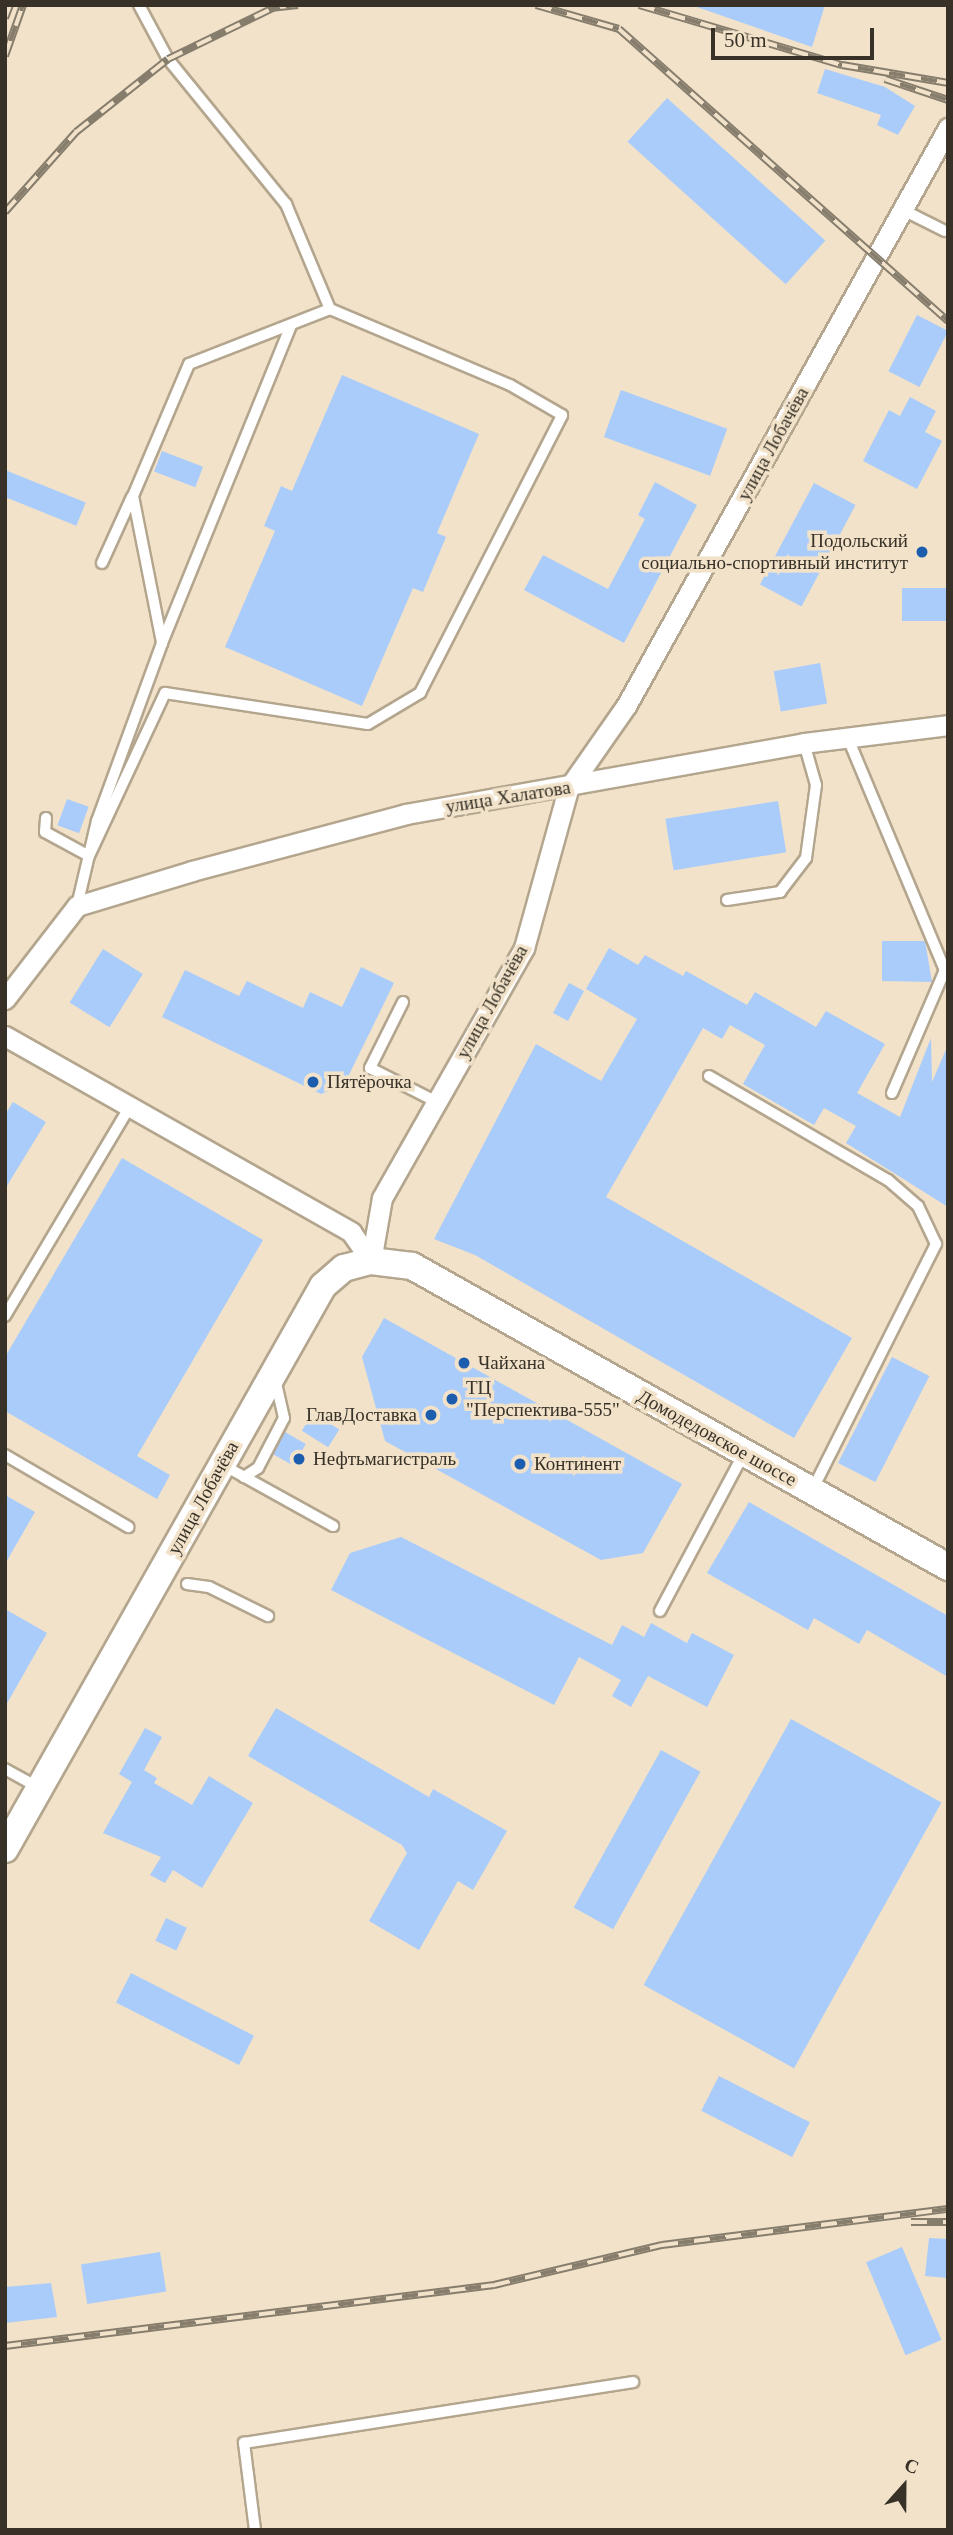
<!DOCTYPE html>
<meta charset="utf-8">
<style>
body{margin:0}
#map{position:relative;width:953px;height:2535px;overflow:hidden;background:#f1e2c9;font-family:Georgia,serif}
div>[style]{position:absolute}
.building>*{inset:0;background:#aaccfb;transform-origin:0 0}
.roads{filter:drop-shadow(2px 0 #b4a68e) drop-shadow(-2px 0 #b4a68e) drop-shadow(0 2px #b4a68e) drop-shadow(0 -2px #b4a68e)}
.service>*{height:10px;margin:-5px;padding:0 5px;transform-origin:5px;border-radius:5px;background:#fff}
.minor>*{height:19px;margin:-9.5px;padding:0 9.5px;transform-origin:9.5px;border-radius:9.5px;background:#fff}
.secondary>*{height:26px;margin:-13px;padding:0 13px;transform-origin:13px;border-radius:13px;background:#fff}
.rail>*{height:8px;margin-top:-4px;transform-origin:0;background:repeating-linear-gradient(90deg,#f1e2c9 0 16px,#867d6c 0 32px);box-sizing:border-box;border-block:2px solid #867d6c}
.dots>*{width:19px;height:19px;translate:-50% -50%;box-sizing:border-box;border:4px solid #f1e2c9;border-radius:50%}
span{translate:-50% -50%;white-space:nowrap;text-align:center;line-height:1.15;-webkit-text-stroke:7px #f1e2c9;paint-order:stroke}
.street-label{font-size:19px;color:#373127}
.poi-label{font-size:19px;color:#373127}
.right{translate:-100% -50%;text-align:right}
.left{translate:0 -50%;text-align:left}
.frame{position:absolute;inset:0;border:7px solid #373127;pointer-events:none}
.north{position:absolute;left:869px;top:2451px;width:70px;height:70px;-webkit-text-stroke:5px #f1e2c9;paint-order:stroke;rotate:21deg;font-size:19px;font-weight:700;line-height:28px;text-align:center;color:#373127}
.north::after{content:'';display:block;margin:auto;width:24px;height:32px;background:#373127;clip-path:polygon(50% 0,100% 100%,50% 72%,0 100%)}
.scale{position:absolute;left:711px;top:28px;width:163px;height:32px;box-sizing:border-box;border:4px solid #373127;border-top:0;padding-left:9px;font-size:21px;line-height:24px;white-space:nowrap;color:#373127;-webkit-text-stroke:5px #f1e2c9;paint-order:stroke}
</style>
<div id="map">
<div class="building">
<i style="clip-path:polygon(691px 5px,825px 5px,812px 47px)"></i>
<i style="clip-path:polygon(825px 69px,885px 87px,915px 106px,898px 135px,877px 125px,881px 115px,817px 93px)"></i>
<i style="left:667px;top:98px;width:213px;height:59px;rotate:42deg"></i>
<i style="left:917px;top:315px;width:35px;height:63px;rotate:27deg"></i>
<i style="clip-path:polygon(342px 375px,479px 434px,437px 533px,446px 537px,423px 592px,413px 588px,362px 706px,225px 647px,275px 531px,264px 526px,281px 486px,292px 491px)"></i>
<i style="left:621px;top:390px;width:113px;height:50px;rotate:20deg"></i>
<i style="clip-path:polygon(910px 397px,936px 411px,925px 432px,942px 441px,917px 489px,863px 461px,889px 410px,900px 416px)"></i>
<i style="left:162px;top:451px;width:44px;height:22px;rotate:21deg"></i>
<i style="left:5px;top:470px;width:87px;height:25px;rotate:22deg"></i>
<i style="clip-path:polygon(655px 482px,697px 505px,624px 643px,524px 590px,543px 555px,608px 589px,645px 519px,638px 515px)"></i>
<i style="left:814px;top:483px;width:47px;height:115px;rotate:28deg"></i>
<i style="left:948px;top:588px;width:33px;height:46px;rotate:90deg"></i>
<i style="left:820px;top:663px;width:41px;height:47px;rotate:80deg"></i>
<i style="left:67px;top:799px;width:23px;height:28px;rotate:20deg"></i>
<i style="left:778px;top:801px;width:52px;height:114px;rotate:81deg"></i>
<i style="clip-path:polygon(882px 941px,925px 941px,932px 982px,882px 981px)"></i>
<i style="clip-path:polygon(609px 948px,638px 965px,645px 955px,683px 976px,686px 971px,747px 1005px,755px 992px,816px 1027px,826px 1011px,885px 1044px,857px 1093px,900px 1117px,931px 1038px,932px 1082px,948px 1045px,948px 1207px,846px 1143px,856px 1126px,824px 1108px,814px 1125px,743px 1084px,765px 1045px,730px 1025px,722px 1039px,703px 1028px,606px 1197px,852px 1338px,794px 1438px,475px 1255px,434px 1239px,536px 1044px,601px 1081px,637px 1019px,586px 989px)"></i>
<i style="left:103px;top:949px;width:47px;height:63px;rotate:32deg"></i>
<i style="clip-path:polygon(361px 967px,394px 983px,344px 1085px,321px 1094px,162px 1017px,185px 970px,239px 996px,247px 981px,303px 1008px,310px 992px,342px 1007px)"></i>
<i style="left:569px;top:983px;width:17px;height:34px;rotate:28deg"></i>
<i style="clip-path:polygon(13px 1102px,46px 1122px,5px 1189px,5px 1115px)"></i>
<i style="clip-path:polygon(122px 1158px,263px 1240px,137px 1456px,170px 1475px,157px 1499px,5px 1411px,5px 1357px)"></i>
<i style="clip-path:polygon(384px 1318px,682px 1484px,643px 1553px,601px 1560px,385px 1441px,362px 1357px)"></i>
<i style="left:892px;top:1357px;width:42px;height:119px;rotate:27deg"></i>
<i style="left:313px;top:1413px;width:31px;height:21px;rotate:32deg"></i>
<i style="left:285px;top:1432px;width:24px;height:25px;rotate:30deg"></i>
<i style="clip-path:polygon(5px 1495px,35px 1512px,5px 1564px)"></i>
<i style="clip-path:polygon(749px 1502px,948px 1616px,948px 1677px,867px 1630px,859px 1644px,814px 1618px,808px 1630px,707px 1573px)"></i>
<i style="clip-path:polygon(401px 1537px,612px 1645px,622px 1625px,644px 1637px,651px 1623px,687px 1643px,692px 1633px,734px 1655px,707px 1707px,648px 1676px,631px 1707px,612px 1696px,621px 1680px,579px 1657px,554px 1705px,331px 1590px,350px 1553px)"></i>
<i style="clip-path:polygon(5px 1609px,47px 1633px,5px 1707px)"></i>
<i style="clip-path:polygon(276px 1708px,429px 1797px,433px 1789px,507px 1831px,473px 1890px,458px 1881px,419px 1950px,369px 1921px,407px 1853px,402px 1845px,248px 1756px)"></i>
<i style="left:791px;top:1719px;width:172px;height:304px;rotate:29deg"></i>
<i style="clip-path:polygon(145px 1728px,162px 1737px,144px 1770px,157px 1778px,154px 1783px,192px 1805px,209px 1776px,253px 1803px,202px 1888px,173px 1870px,165px 1883px,150px 1875px,161px 1857px,103px 1833px,132px 1782px,119px 1774px)"></i>
<i style="left:661px;top:1750px;width:45px;height:180px;rotate:29deg"></i>
<i style="left:166px;top:1918px;width:23px;height:25px;rotate:25deg"></i>
<i style="left:131px;top:1973px;width:138px;height:33px;rotate:27deg"></i>
<i style="left:719px;top:2076px;width:102px;height:39px;rotate:27deg"></i>
<i style="clip-path:polygon(929px 2238px,948px 2239px,948px 2278px,925px 2276px)"></i>
<i style="left:902px;top:2247px;width:101px;height:39px;rotate:67deg"></i>
<i style="left:160px;top:2252px;width:40px;height:80px;rotate:81deg"></i>
<i style="clip-path:polygon(51px 2283px,57px 2317px,5px 2323px,5px 2287px)"></i>
</div>
<div class="roads">
<div class="service">
<i style="left:139px;top:5px;width:61px;rotate:61.8deg"></i>
<i style="left:168px;top:59px;width:187px;rotate:50.9deg"></i>
<i style="left:286px;top:204px;width:114px;rotate:67.3deg"></i>
<i style="left:903px;top:210px;width:47px;rotate:26.6deg"></i>
<i style="left:102px;top:563px;width:72px;rotate:-65.6deg"></i>
<i style="left:847px;top:736px;width:254px;rotate:67.3deg"></i>
<i style="left:945px;top:970px;width:134px;rotate:113.3deg"></i>
<i style="left:46px;top:818px;width:14px;rotate:94deg"></i>
<i style="left:45px;top:832px;width:50px;rotate:28.6deg"></i>
<i style="left:89px;top:856px;width:180px;rotate:-65deg"></i>
<i style="left:165px;top:693px;width:205px;rotate:8.7deg"></i>
<i style="left:368px;top:724px;width:61px;rotate:-30.8deg"></i>
<i style="left:420px;top:693px;width:312px;rotate:-62.9deg"></i>
<i style="left:562px;top:415px;width:60px;rotate:-150deg"></i>
<i style="left:510px;top:385px;width:195px;rotate:-157.1deg"></i>
<i style="left:330px;top:309px;width:151px;rotate:158.7deg"></i>
<i style="left:189px;top:364px;width:143px;rotate:113deg"></i>
<i style="left:133px;top:496px;width:150px;rotate:78.8deg"></i>
<i style="left:727px;top:900px;width:54px;rotate:-8.6deg"></i>
<i style="left:780px;top:892px;width:43px;rotate:-52.6deg"></i>
<i style="left:806px;top:858px;width:74px;rotate:-82.2deg"></i>
<i style="left:816px;top:785px;width:44px;rotate:-105.9deg"></i>
<i style="left:77px;top:906px;width:87px;rotate:-76.8deg"></i>
<i style="left:97px;top:821px;width:189px;rotate:-69.9deg"></i>
<i style="left:162px;top:643px;width:342px;rotate:-67.9deg"></i>
<i style="left:403px;top:1002px;width:74px;rotate:116.6deg"></i>
<i style="left:370px;top:1068px;width:75px;rotate:26.9deg"></i>
<i style="left:709px;top:1076px;width:207px;rotate:30.2deg"></i>
<i style="left:888px;top:1180px;width:40px;rotate:41deg"></i>
<i style="left:918px;top:1206px;width:42px;rotate:64.7deg"></i>
<i style="left:936px;top:1244px;width:274px;rotate:116.7deg"></i>
<i style="left:5px;top:1316px;width:244px;rotate:-59.2deg"></i>
<i style="left:5px;top:1455px;width:143px;rotate:30.3deg"></i>
<i style="left:223px;top:1465px;width:126px;rotate:29deg"></i>
<i style="left:244px;top:1477px;width:17px;rotate:-33deg"></i>
<i style="left:258px;top:1468px;width:56px;rotate:-62.5deg"></i>
<i style="left:284px;top:1418px;width:39px;rotate:-103deg"></i>
<i style="left:187px;top:1584px;width:22px;rotate:8deg"></i>
<i style="left:209px;top:1587px;width:66px;rotate:26.2deg"></i>
<i style="left:660px;top:1611px;width:179px;rotate:-62deg"></i>
<i style="left:5px;top:1769px;width:39px;rotate:29deg"></i>
<i style="left:255px;top:2530px;width:88px;rotate:-97.2deg"></i>
<i style="left:244px;top:2443px;width:394px;rotate:-8.9deg"></i>
</div>
<div class="minor">
<i style="left:5px;top:999px;width:118px;rotate:-52.3deg"></i>
<i style="left:77px;top:906px;width:120px;rotate:-16.9deg"></i>
<i style="left:192px;top:871px;width:221px;rotate:-14.9deg"></i>
<i style="left:406px;top:814px;width:404px;rotate:-10.1deg"></i>
<i style="left:804px;top:743px;width:145px;rotate:-7.1deg"></i>
<i style="left:5px;top:1036px;width:398px;rotate:29.5deg"></i>
<i style="left:351px;top:1232px;width:35px;rotate:55deg"></i>
<i style="left:371px;top:1261px;width:64px;rotate:-80.1deg"></i>
<i style="left:382px;top:1198px;width:288px;rotate:-60.4deg"></i>
<i style="left:524px;top:948px;width:165px;rotate:-74.5deg"></i>
<i style="left:568px;top:789px;width:101px;rotate:-55.1deg"></i>
<i style="left:626px;top:706px;width:662px;rotate:-60.88deg"></i>
</div>
<div class="secondary">
<i style="left:5px;top:1849px;width:647px;rotate:-60.54deg"></i>
<i style="left:323px;top:1286px;width:28px;rotate:-41deg"></i>
<i style="left:344px;top:1268px;width:28px;rotate:-15deg"></i>
<i style="left:371px;top:1261px;width:41px;rotate:7deg"></i>
<i style="left:412px;top:1266px;width:615px;rotate:29.32deg"></i>
</div>
</div>
<div class="rail">
<i style="left:536px;top:5px;width:86px;rotate:16.1deg"></i>
<i style="left:619px;top:29px;width:440px;rotate:41.6deg"></i>
<i style="left:639px;top:5px;width:212px;rotate:16.5deg"></i>
<i style="left:842px;top:65px;width:108px;rotate:9.6deg"></i>
<i style="left:270px;top:8px;width:28px;rotate:-6deg"></i>
<i style="left:5px;top:18px;width:14px;rotate:-69deg"></i>
<i style="left:5px;top:56px;width:54px;rotate:-70.6deg"></i>
<i style="left:885px;top:79px;width:66px;rotate:18.4deg"></i>
<i style="left:5px;top:212px;width:107px;rotate:-48.4deg"></i>
<i style="left:76px;top:132px;width:117px;rotate:-38.4deg"></i>
<i style="left:168px;top:59px;width:123px;rotate:-25.9deg"></i>
<i style="left:911px;top:2222px;width:37px"></i>
<i style="left:5px;top:2346px;width:493px;rotate:-7.1deg"></i>
<i style="left:494px;top:2285px;width:173px;rotate:-13.4deg"></i>
<i style="left:662px;top:2245px;width:288px;rotate:-7.2deg"></i>
</div>
<div class="dots">
<i style="left:922px;top:552px;background:#1c5dae"></i>
<i style="left:313px;top:1082px;background:#1c5dae"></i>
<i style="left:464px;top:1363px;background:#1c5dae"></i>
<i style="left:452px;top:1399px;background:#1c5dae"></i>
<i style="left:431px;top:1415px;background:#1c5dae"></i>
<i style="left:299px;top:1459px;background:#1c5dae"></i>
<i style="left:520px;top:1464px;background:#1c5dae"></i>
</div>
<div class="street-label">
<span style="left:773px;top:444px;rotate:-61deg">улица Лобачёва</span>
<span style="left:508px;top:797px;rotate:-9deg">улица Халатова</span>
<span style="left:492px;top:1002px;rotate:-61deg">улица Лобачёва</span>
<span style="left:717px;top:1438px;rotate:29deg">Домодедовское шоссе</span>
<span style="left:203px;top:1498px;rotate:-61deg">улица Лобачёва</span>
</div>
<div class="poi-label">
<span class="right" style="left:908px;top:552px">Подольский<br>социально-спортивный институт</span>
<span class="left" style="left:327px;top:1082px">Пятёрочка</span>
<span class="left" style="left:478px;top:1363px">Чайхана</span>
<span class="left" style="left:466px;top:1399px">ТЦ<br>"Перспектива-555"</span>
<span class="right" style="left:417px;top:1415px">ГлавДоставка</span>
<span class="left" style="left:313px;top:1459px">Нефтьмагистраль</span>
<span class="left" style="left:534px;top:1464px">Континент</span>
</div>
<div class="frame"></div>
<div class="north">С</div>
<div class="scale">50 m</div>
</div>
